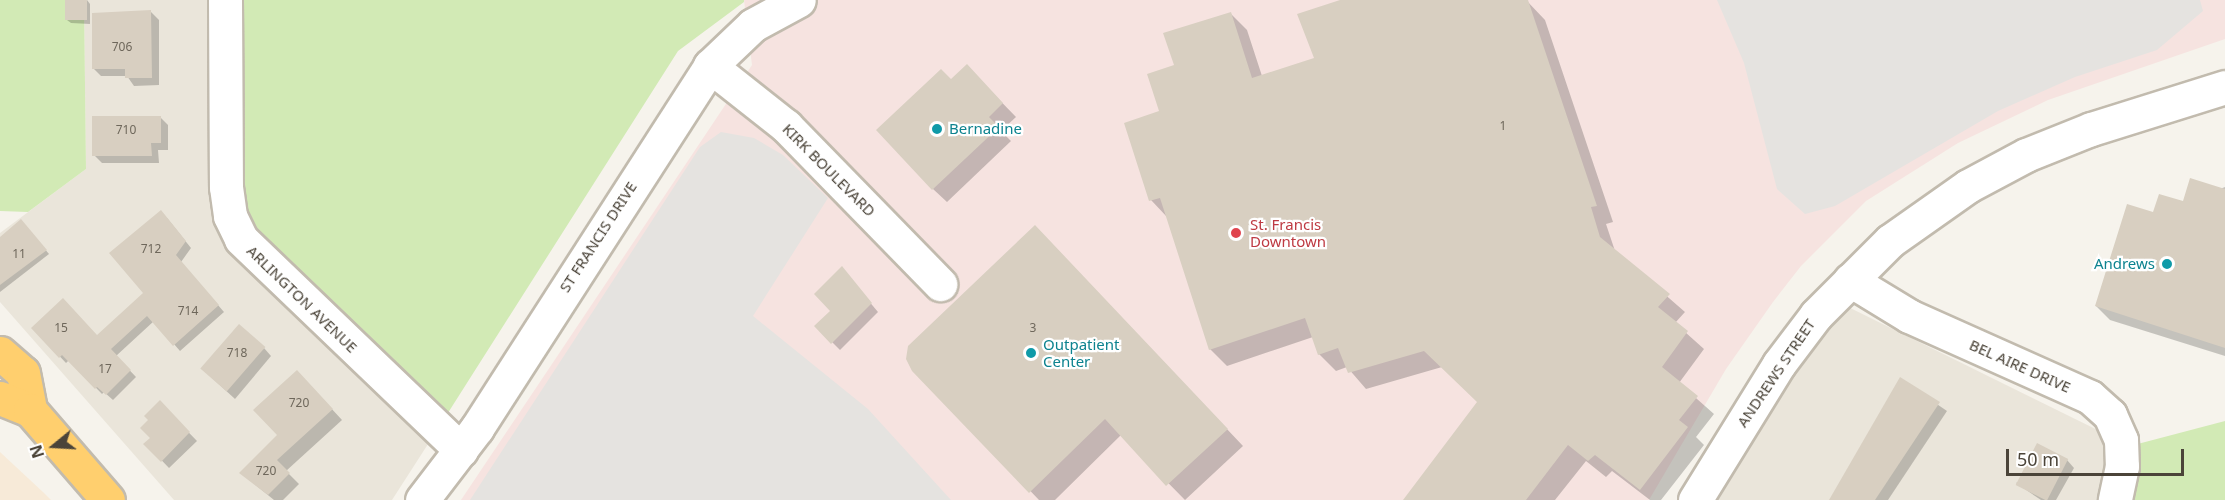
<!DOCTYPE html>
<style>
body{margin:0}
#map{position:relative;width:2225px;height:500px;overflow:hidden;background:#f6f3ec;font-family:"Noto Sans",sans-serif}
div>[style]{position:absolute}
.residential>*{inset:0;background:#eae5da}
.commercial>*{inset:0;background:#f7ead8}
.medical>*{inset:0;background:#f6e3e0}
.green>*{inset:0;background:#d2eab5}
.parking>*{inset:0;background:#e5e3e0}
.shadow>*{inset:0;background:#0003}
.building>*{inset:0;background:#d8cfc1;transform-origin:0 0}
.roads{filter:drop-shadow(2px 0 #c2bbae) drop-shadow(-2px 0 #c2bbae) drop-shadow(0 2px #c2bbae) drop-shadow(0 -2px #c2bbae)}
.minor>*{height:33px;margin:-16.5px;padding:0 16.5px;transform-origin:16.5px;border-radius:16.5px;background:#fff}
.highway>*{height:33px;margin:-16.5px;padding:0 16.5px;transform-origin:16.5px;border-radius:16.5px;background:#ffcf6e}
.dots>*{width:16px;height:16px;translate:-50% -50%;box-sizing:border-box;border:3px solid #fff;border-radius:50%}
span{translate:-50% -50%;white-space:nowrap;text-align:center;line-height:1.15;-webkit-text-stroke:4.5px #fff;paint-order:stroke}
.number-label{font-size:12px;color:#6e675b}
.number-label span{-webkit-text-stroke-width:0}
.culture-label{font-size:15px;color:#0d838f}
.left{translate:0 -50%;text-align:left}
.right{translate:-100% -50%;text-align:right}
.street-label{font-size:15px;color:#4b4439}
.health-label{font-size:15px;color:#be3a42}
.north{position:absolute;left:24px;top:416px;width:60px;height:60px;-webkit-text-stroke:4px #fff;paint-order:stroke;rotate:252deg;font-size:16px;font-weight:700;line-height:24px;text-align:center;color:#4b4439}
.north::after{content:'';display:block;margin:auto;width:21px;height:27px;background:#4b4439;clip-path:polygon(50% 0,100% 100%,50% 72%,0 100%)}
.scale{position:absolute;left:2006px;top:449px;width:178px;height:27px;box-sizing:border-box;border:3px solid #4b4439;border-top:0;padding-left:8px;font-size:18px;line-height:21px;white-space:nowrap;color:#4b4439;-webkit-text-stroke:4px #fff;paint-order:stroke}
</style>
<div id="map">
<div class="residential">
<i style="clip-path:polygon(84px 0,228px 0,439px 427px,392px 500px,174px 500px,0 302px,0 233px,86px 169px)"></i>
<i style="clip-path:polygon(1830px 298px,2130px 446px,2111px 500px,1699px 500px)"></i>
</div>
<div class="commercial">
<i style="clip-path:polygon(0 452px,44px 493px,51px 500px,0 500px)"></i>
</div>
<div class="medical">
<i style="clip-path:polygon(744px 0,2225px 0,2225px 39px,2048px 100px,1958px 143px,1866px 201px,1801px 266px,1773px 302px,1726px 369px,1649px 500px,461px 500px,752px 65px)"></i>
</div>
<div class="green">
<i style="clip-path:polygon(0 0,84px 0,86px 169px,28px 212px,0 211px)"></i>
<i style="clip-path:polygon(228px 0,744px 0,744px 2px,678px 51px,439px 427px,225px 194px)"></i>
<i style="clip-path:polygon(2225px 421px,2225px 500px,2111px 500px,2130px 446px)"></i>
</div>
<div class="parking">
<i style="clip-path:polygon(1717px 0,2200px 0,2203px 11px,2157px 50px,2075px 77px,1998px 111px,1835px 206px,1805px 214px,1777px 189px,1744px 63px)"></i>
<i style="clip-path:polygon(721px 132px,754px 138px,783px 155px,828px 198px,753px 316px,868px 409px,951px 500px,470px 500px,700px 147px)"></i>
</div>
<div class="shadow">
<i style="clip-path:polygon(87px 0,90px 4px,90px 24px,71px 23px,67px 20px)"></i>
<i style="clip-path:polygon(1345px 0,1526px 0,1545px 20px,1613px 222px,1606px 224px,1615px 251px,1685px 312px,1675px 323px,1704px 349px,1679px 383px,1714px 414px,1696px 437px,1704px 445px,1661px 500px,1650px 500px,1612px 471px,1606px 477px,1586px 461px,1555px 500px,1411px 500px,1479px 402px,1442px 367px,1366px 389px,1347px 367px,1336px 371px,1319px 354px,1313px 337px,1227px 366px,1210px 349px,1167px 217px,1151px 200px,1161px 112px,1175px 66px,1230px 13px,1247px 30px,1262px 76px,1316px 59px)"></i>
<i style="clip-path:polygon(151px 12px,159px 20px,159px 85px,134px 86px,127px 76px,101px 76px,93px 68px)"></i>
<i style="clip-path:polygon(980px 80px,1016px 117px,1001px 131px,1011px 141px,947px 202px,933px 189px,951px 81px)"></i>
<i style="clip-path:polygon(160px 117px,168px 125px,168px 150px,158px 150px,159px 163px,102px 163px,94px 155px)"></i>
<i style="clip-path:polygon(2225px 187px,2225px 356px,2110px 320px,2096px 306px,2154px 214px)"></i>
<i style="clip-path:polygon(167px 218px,191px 248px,181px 262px,224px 312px,180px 351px,154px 321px,116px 356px,136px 377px,113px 400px,104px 392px,102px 394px,69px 360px,66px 363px,33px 328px,97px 337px,145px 294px)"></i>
<i style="clip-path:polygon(24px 224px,49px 254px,0 292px,0 239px)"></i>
<i style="clip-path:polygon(1051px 243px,1243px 446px,1185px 500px,1121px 435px,1055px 500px,1039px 500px,914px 370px)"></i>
<i style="clip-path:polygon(842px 269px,878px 312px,840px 350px,816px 326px,832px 311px)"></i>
<i style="clip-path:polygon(264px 348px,271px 356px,235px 399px,210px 376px)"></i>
<i style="clip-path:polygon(1900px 379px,1947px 411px,1888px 500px,1831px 500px)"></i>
<i style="clip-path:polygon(307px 382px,342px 420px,286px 471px,299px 484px,283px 500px,274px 500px,241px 473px,279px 435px)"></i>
<i style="clip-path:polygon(160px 403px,197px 441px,169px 468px,146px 444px,152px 439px,150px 420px)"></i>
<i style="clip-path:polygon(2067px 460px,2074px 468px,2056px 500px,2041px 500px,2016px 483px)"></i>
</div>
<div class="building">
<i style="left:65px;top:0;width:22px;height:20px"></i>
<i style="clip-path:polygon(1340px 0,1528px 0,1597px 206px,1591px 207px,1600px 237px,1670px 294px,1658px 307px,1688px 331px,1662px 367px,1698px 396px,1679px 420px,1688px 427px,1640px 490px,1595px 455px,1588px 461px,1568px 445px,1526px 500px,1403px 500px,1477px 402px,1424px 351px,1348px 373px,1338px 348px,1318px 355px,1305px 318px,1209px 350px,1160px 198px,1149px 201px,1124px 123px,1159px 111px,1147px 74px,1174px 65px,1163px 33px,1231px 12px,1252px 78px,1314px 58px,1297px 14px)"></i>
<i style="clip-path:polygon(151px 10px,152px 78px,125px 78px,125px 69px,92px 69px,92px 13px)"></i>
<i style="clip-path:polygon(967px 64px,1003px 103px,989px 117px,999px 127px,932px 190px,876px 130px,941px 69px,951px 79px)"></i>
<i style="clip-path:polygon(92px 116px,161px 116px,161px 143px,151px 143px,152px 156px,92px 156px)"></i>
<i style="clip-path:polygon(2190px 178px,2225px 189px,2225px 348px,2095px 306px,2127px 204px,2153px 212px,2159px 194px,2183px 201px)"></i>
<i style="clip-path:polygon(161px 210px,186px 241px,176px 255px,219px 305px,173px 346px,147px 316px,111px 349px,131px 370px,106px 395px,97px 387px,95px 389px,62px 355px,59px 358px,31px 328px,63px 298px,97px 335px,143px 293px,109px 253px)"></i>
<i style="clip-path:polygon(21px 219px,47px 250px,0 285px,0 237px)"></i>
<i style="clip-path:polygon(1035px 225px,1228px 429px,1166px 486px,1105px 419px,1029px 493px,912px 371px,906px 359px,908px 346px)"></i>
<i style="clip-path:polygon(842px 266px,872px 303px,831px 344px,814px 326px,830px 311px,814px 294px)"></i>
<i style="left:239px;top:324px;width:35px;height:59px;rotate:41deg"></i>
<i style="clip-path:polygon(297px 370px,333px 409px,277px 460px,290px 473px,268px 495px,239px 473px,277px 435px,253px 410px)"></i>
<i style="clip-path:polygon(1900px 377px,1940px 402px,1875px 500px,1829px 500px)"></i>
<i style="clip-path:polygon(160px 400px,190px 432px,161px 462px,143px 444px,150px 438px,140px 428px,148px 420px,144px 416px)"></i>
<i style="left:2037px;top:443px;width:35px;height:47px;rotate:27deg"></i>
</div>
<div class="roads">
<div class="minor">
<i style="left:225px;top:0;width:187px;rotate:89.7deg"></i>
<i style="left:226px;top:187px;width:29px;rotate:82deg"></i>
<i style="left:230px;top:216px;width:25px;rotate:64deg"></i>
<i style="left:241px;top:239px;width:305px;rotate:43.8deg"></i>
<i style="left:710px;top:66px;width:97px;rotate:38.3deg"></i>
<i style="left:786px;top:126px;width:221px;rotate:45.7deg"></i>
<i style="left:1850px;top:280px;width:69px;rotate:31.4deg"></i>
<i style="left:1909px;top:316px;width:198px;rotate:24.1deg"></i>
<i style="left:2090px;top:397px;width:27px;rotate:42deg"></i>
<i style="left:2110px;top:415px;width:27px;rotate:66deg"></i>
<i style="left:2121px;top:440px;width:26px;rotate:88deg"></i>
<i style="left:2122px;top:466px;width:35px;rotate:102deg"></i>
<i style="left:422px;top:500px;width:91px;rotate:-52.6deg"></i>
<i style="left:477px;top:428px;width:431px;rotate:-57.2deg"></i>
<i style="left:710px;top:66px;width:59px;rotate:-43.6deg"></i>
<i style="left:753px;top:25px;width:52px;rotate:-28.5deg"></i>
<i style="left:1695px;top:500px;width:160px;rotate:-58.3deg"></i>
<i style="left:1779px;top:364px;width:61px;rotate:-52.9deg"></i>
<i style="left:1816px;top:315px;width:105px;rotate:-45deg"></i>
<i style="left:1890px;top:241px;width:95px;rotate:-35.2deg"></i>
<i style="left:1968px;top:186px;width:66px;rotate:-28.1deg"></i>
<i style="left:2026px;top:155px;width:70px;rotate:-21.8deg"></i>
<i style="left:2091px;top:129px;width:140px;rotate:-17.4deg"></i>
</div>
<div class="highway">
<i style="left:0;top:353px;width:30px;rotate:41deg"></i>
<i style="left:23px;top:373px;width:38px;rotate:79deg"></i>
<i style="left:0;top:398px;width:32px;rotate:22deg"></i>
<i style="left:30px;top:410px;width:119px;rotate:49.1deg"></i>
</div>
</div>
<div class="dots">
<i style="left:937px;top:129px;background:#0f9aa8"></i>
<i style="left:1236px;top:233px;background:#e0444e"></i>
<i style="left:2167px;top:264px;background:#0f9aa8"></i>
<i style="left:1031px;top:353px;background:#0f9aa8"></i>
</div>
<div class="number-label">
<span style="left:122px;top:47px">706</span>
<span style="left:1503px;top:126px">1</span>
<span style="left:126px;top:130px">710</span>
<span style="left:151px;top:249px">712</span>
<span style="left:19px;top:254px">11</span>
<span style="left:188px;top:311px">714</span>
<span style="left:61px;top:328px">15</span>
<span style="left:1033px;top:328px">3</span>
<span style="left:237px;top:353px">718</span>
<span style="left:105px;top:369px">17</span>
<span style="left:299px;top:403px">720</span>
<span style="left:266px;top:471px">720</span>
</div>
<div class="culture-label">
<span class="left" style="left:949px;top:129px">Bernadine</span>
<span class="right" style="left:2155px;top:264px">Andrews</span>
<span class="left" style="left:1043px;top:353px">Outpatient<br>Center</span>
</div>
<div class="street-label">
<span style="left:829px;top:170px;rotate:45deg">KIRK BOULEVARD</span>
<span style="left:598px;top:237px;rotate:-57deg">ST FRANCIS DRIVE</span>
<span style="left:302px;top:299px;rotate:44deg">ARLINGTON AVENUE</span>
<span style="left:2020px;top:366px;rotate:24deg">BEL AIRE DRIVE</span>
<span style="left:1776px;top:373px;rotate:-56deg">ANDREWS STREET</span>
</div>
<div class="health-label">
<span class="left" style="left:1250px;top:233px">St. Francis<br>Downtown</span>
</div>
<div class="north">N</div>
<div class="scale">50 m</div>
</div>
